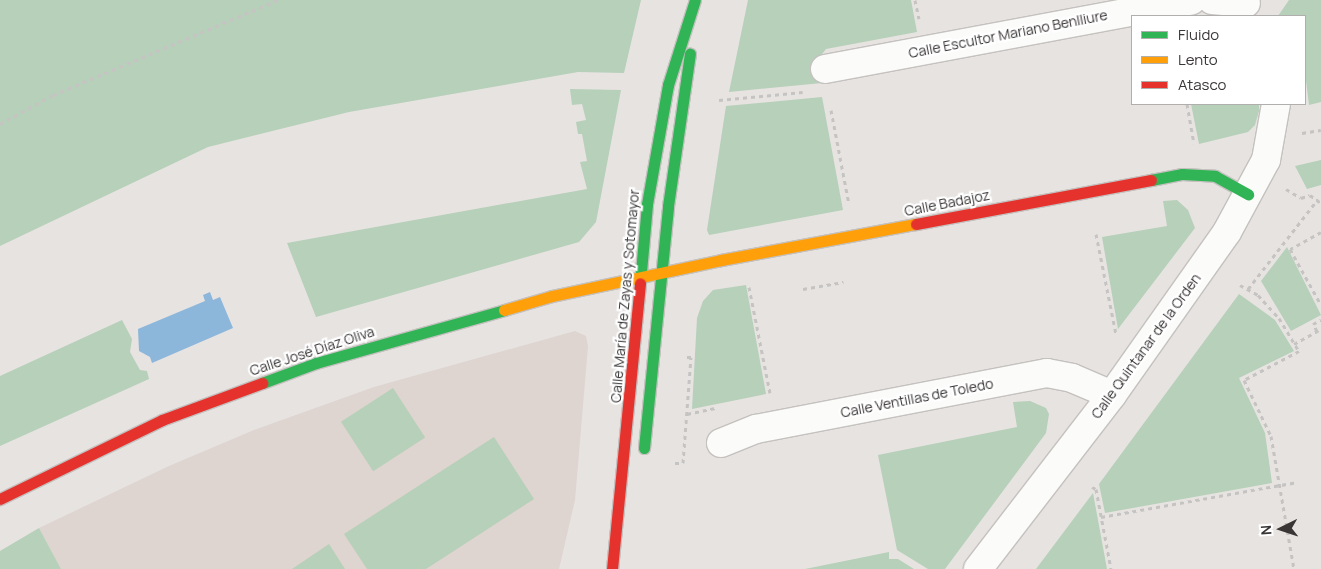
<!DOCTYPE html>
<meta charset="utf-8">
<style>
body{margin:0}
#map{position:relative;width:1321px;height:569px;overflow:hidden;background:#e7e3e1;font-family:Manrope,sans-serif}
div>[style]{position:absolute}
.built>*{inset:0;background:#ded4d0}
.green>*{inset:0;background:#b6d0b9;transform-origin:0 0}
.water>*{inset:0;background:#8db6db}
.path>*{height:3px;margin-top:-1.5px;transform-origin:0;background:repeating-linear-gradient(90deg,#c5c4c3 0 4px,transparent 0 8px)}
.roads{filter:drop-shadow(1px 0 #c4c1bf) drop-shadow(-1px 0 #c4c1bf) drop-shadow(0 1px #c4c1bf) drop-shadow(0 -1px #c4c1bf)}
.street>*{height:28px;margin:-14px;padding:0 14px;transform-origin:14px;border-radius:14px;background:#fbfbfa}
.fast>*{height:11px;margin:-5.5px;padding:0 5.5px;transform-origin:5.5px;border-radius:5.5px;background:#30b455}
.slow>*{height:11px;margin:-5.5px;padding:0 5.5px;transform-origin:5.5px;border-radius:5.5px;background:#ff9f0a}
.jam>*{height:11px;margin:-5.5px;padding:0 5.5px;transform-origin:5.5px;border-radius:5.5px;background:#e5322d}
span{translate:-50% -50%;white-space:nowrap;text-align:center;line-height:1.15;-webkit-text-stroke:4.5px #fff;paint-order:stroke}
.street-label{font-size:14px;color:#393635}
.legend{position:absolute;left:1131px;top:15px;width:175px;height:90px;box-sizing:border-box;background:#fff;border:1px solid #b0afae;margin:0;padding:6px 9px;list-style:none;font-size:15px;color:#393635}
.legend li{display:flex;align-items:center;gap:10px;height:25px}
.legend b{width:25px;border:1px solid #b0afae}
.north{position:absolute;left:1256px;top:504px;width:50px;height:50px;-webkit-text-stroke:4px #fff;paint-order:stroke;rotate:266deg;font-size:14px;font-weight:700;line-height:20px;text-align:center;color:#393635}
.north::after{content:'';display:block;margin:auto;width:18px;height:22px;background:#393635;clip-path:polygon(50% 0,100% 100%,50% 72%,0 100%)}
</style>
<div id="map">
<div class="built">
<i style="clip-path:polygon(575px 331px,586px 336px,588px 346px,575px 500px,559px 569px,61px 569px,39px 528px,169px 466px,254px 430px,374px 387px)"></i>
</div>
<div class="green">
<i style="clip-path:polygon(0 0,641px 0,624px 73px,578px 72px,349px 112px,208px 147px,0 246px)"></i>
<i style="clip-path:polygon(748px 0,911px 0,917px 32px,826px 49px,819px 58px,822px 83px,729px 92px)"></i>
<i style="clip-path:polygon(1289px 0,1321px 0,1321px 102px,1309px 105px,1305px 73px,1305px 16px,1278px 16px)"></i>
<i style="clip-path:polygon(570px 89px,621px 90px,596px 222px,579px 242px,316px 317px,287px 243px,587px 189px,580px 162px,587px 161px,582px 134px,578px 134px,576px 122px,586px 120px,582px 104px,572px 105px)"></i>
<i style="clip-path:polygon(822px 97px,843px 210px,709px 235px,707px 230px,726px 106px)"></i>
<i style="clip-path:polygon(1191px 104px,1259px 104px,1259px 111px,1255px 125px,1248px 132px,1199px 144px)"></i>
<i style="clip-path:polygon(1321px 160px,1321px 185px,1307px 189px,1295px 166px)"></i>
<i style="clip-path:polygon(1177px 200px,1188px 210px,1195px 228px,1118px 329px,1102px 237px,1167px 226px,1163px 201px)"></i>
<i style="clip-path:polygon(1287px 247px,1321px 315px,1291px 331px,1261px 281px)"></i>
<i style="clip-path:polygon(746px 285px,766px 394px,692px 409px,697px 318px,703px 301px,713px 290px)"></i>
<i style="clip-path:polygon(1239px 294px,1275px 320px,1294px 351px,1239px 378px,1265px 433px,1272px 483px,1105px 513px,1099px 484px)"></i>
<i style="clip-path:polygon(122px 320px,132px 339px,130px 352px,140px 370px,147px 371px,149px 379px,0 446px,0 376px)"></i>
<i style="left:393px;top:388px;width:59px;height:62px;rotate:57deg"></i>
<i style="clip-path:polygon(1030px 401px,1046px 408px,1049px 414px,1046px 433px,945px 569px,928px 569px,897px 550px,878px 455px,1017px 427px,1013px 402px)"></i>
<i style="clip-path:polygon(494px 437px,534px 499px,426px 569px,367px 569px,344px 534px)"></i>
<i style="clip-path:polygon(1093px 493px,1107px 569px,1036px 569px)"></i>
<i style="clip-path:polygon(39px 528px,61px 569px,0 569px,0 551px)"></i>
<i style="clip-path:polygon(329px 544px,345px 569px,292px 569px)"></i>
<i style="clip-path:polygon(889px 552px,889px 559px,898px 559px,914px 569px,805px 569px)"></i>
</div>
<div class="water">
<i style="clip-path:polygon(210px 292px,213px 300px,220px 297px,233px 328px,152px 363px,150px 357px,139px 351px,138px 329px,205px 301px,203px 295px)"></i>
</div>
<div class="path">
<i style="left:915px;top:0;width:19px;rotate:78deg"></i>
<i style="left:719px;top:100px;width:84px;rotate:-5.4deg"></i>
<i style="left:1187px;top:104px;width:40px;rotate:80deg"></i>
<i style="left:831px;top:110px;width:96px;rotate:79.2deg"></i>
<i style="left:0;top:124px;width:60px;rotate:-28.7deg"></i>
<i style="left:53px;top:95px;width:244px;rotate:-22.9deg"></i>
<i style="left:1302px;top:133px;width:19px;rotate:-9deg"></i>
<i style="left:1286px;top:189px;width:17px;rotate:31deg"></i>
<i style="left:1301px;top:198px;width:9px;rotate:-18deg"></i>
<i style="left:1310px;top:195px;width:14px;rotate:36deg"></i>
<i style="left:1321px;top:232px;width:35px;rotate:151deg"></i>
<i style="left:1290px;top:249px;width:64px;rotate:61deg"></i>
<i style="left:1096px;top:234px;width:102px;rotate:78.7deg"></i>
<i style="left:1240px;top:285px;width:21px;rotate:29deg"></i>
<i style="left:1258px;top:295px;width:31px;rotate:48deg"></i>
<i style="left:1279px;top:318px;width:39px;rotate:59deg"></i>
<i style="left:1299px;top:351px;width:62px;rotate:152.2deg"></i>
<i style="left:1244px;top:380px;width:62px;rotate:64.3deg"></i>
<i style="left:1271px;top:436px;width:135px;rotate:80.2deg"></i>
<i style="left:749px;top:287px;width:108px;rotate:78.8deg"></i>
<i style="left:803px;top:289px;width:41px;rotate:-9.9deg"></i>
<i style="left:1248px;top:289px;width:114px;rotate:-52.1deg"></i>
<i style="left:1317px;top:331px;width:8px;rotate:-120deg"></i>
<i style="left:1313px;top:324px;width:9px;rotate:-27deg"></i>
<i style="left:1294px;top:344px;width:31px;rotate:-29deg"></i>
<i style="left:687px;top:414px;width:30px;rotate:-12deg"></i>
<i style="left:675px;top:463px;width:8px"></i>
<i style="left:683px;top:463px;width:106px;rotate:-85.7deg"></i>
<i style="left:691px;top:357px;width:6px;rotate:180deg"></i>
<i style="left:1092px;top:487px;width:4px;rotate:27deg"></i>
<i style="left:1096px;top:489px;width:81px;rotate:79.4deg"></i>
<i style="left:1101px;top:517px;width:200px;rotate:-10.1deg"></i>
</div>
<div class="roads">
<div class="street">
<i style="left:1212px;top:0;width:34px;rotate:5deg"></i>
<i style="left:825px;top:69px;width:373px;rotate:-10.6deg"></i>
<i style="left:721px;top:443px;width:38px;rotate:-22deg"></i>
<i style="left:756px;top:429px;width:296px;rotate:-10.9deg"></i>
<i style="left:1047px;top:373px;width:25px;rotate:11deg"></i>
<i style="left:1072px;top:378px;width:43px;rotate:23deg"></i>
<i style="left:978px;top:569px;width:220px;rotate:-52.4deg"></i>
<i style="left:1112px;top:395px;width:199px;rotate:-54.8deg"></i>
<i style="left:1227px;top:232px;width:82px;rotate:-61.6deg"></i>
<i style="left:1266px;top:160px;width:57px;rotate:-79.9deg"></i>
</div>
<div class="fast">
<i style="left:1151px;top:180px;width:32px;rotate:-11deg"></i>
<i style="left:1182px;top:174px;width:33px;rotate:3deg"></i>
<i style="left:1215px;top:176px;width:38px;rotate:29deg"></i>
<i style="left:640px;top:283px;width:79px;rotate:-84.9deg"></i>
<i style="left:647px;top:204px;width:121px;rotate:-80deg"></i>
<i style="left:668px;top:85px;width:89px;rotate:-72.4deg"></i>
<i style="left:262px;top:383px;width:58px;rotate:-20.3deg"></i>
<i style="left:316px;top:363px;width:195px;rotate:-15.7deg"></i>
<i style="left:644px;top:448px;width:243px;rotate:-84.3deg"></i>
<i style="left:668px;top:206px;width:154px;rotate:-81.8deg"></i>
</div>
<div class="slow">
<i style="left:504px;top:310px;width:50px;rotate:-16.3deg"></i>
<i style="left:552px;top:296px;width:173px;rotate:-12deg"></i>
<i style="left:721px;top:260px;width:198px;rotate:-10.5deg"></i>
</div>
<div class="jam">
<i style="left:916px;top:224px;width:239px;rotate:-10.6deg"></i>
<i style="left:0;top:499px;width:180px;rotate:-26deg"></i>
<i style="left:162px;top:420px;width:107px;rotate:-20.3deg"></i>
<i style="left:612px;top:569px;width:287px;rotate:-84.4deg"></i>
</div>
</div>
<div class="street-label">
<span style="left:1008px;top:34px;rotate:-11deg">Calle Escultor Mariano Benlliure</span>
<span style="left:947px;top:203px;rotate:-11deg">Calle Badajoz</span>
<span style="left:625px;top:296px;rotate:-85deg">Calle María de Zayas y Sotomayor</span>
<span style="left:1146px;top:346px;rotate:-54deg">Calle Quintanar de la Orden</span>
<span style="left:312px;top:351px;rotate:-18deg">Calle José Díaz Oliva</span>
<span style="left:917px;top:398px;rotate:-11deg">Calle Ventillas de Toledo</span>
</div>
<ul class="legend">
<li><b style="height:6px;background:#30b455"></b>Fluido</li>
<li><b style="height:6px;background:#ff9f0a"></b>Lento</li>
<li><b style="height:6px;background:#e5322d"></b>Atasco</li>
</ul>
<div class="north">N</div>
</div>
